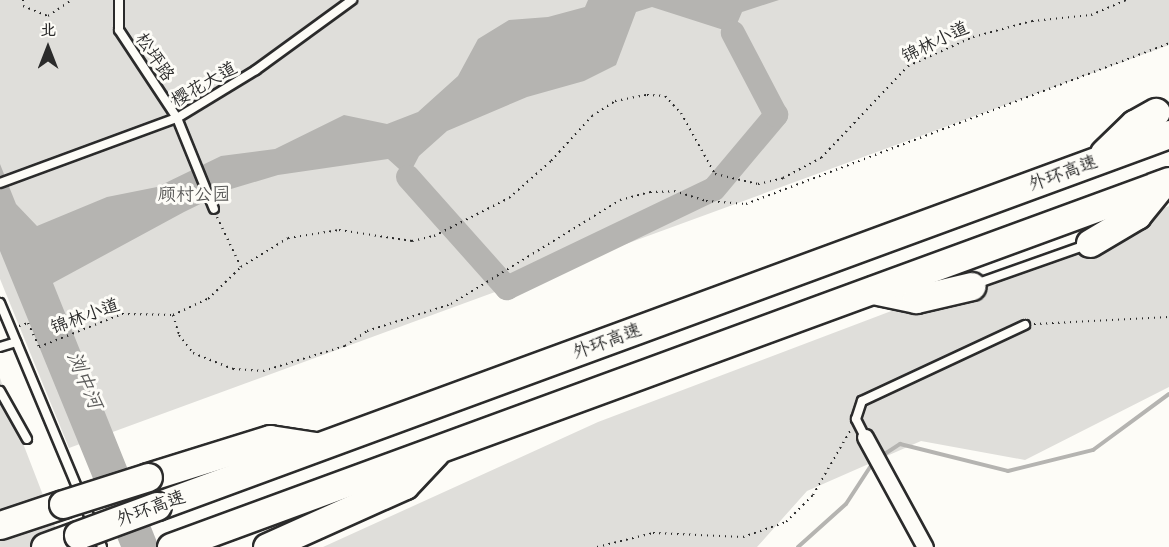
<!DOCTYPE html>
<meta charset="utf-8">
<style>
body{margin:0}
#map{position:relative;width:1169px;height:547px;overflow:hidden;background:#fdfcf7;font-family:Sriracha,"LXGW WenKai TC",sans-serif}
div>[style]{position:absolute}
.green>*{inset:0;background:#dfdeda}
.water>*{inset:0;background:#b5b4b1}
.stream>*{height:4px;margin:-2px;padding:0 2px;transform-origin:2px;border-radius:2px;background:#b5b4b1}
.river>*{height:24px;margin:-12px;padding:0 12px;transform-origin:12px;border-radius:12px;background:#b5b4b1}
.path>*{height:2px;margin-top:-1px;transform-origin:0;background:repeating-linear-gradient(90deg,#2b2b2b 0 1.5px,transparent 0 6px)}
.roads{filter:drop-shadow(2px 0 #2b2b2b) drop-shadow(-2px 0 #2b2b2b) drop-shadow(0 2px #2b2b2b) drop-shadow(0 -2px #2b2b2b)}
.service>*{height:8px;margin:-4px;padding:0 4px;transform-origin:4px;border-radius:4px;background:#fdfcf7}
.minor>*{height:15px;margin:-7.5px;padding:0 7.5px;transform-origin:7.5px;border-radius:7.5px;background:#fdfcf7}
.motorway>*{height:27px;margin:-13.5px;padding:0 13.5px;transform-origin:13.5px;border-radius:13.5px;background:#fdfcf7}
.bridges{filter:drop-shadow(2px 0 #2b2b2b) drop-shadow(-2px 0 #2b2b2b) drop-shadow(0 2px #2b2b2b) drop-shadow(0 -2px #2b2b2b)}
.motorway-bridge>*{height:27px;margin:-13.5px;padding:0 13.5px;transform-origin:13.5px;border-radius:13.5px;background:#fdfcf7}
span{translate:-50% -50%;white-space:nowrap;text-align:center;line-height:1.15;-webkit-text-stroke:6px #fdfcf7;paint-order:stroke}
.street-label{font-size:18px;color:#2b2b2b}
.park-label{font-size:18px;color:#585857}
.water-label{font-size:20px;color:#5b5b5a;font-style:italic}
.north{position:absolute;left:18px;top:18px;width:60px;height:60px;-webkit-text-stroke:4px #fdfcf7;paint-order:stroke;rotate:0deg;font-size:16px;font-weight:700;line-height:24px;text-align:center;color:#2b2b2b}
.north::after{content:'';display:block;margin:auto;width:21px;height:27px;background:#2b2b2b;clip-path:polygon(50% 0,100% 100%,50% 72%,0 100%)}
</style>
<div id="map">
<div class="green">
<i style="clip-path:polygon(0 0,1169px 0,1169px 45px,69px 448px,0 279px)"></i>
<i style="clip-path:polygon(1169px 206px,1169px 387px,1025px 460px,921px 441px,807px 491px,757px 547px,323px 547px,598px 422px)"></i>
<i style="clip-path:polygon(0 378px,19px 433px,63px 547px,0 547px)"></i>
</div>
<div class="water">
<i style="clip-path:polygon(588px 0,779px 0,742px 12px,733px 33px,652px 7px,636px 12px,616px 65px,584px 81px,527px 97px,447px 131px,419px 156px,408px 177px,388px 159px,278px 175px,231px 189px,184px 212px,53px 283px,159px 547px,121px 547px,0 251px,0 164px,16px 204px,37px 226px,107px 197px,157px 187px,221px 156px,275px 149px,344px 115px,387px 124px,418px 112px,458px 76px,478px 39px,509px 20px,548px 17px,585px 7px)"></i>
</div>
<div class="stream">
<i style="left:880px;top:457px;width:24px;rotate:-33deg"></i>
<i style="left:900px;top:444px;width:111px;rotate:14deg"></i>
<i style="left:1008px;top:471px;width:88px;rotate:-13.9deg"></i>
<i style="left:1093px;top:450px;width:94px;rotate:-36.4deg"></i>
<i style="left:798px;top:547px;width:64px;rotate:-41.9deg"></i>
<i style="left:846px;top:504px;width:51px;rotate:-56.9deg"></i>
</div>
<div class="river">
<i style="left:408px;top:177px;width:149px;rotate:48.3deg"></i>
<i style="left:507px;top:288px;width:229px;rotate:-25.6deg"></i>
<i style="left:714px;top:189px;width:97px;rotate:-50deg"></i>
<i style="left:776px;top:115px;width:93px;rotate:-117.7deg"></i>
</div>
<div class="path">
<i style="left:23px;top:0;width:6px;rotate:90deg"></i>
<i style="left:23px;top:6px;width:27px;rotate:22deg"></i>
<i style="left:48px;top:16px;width:29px;rotate:-34deg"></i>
<i style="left:217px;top:217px;width:55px;rotate:64.4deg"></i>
<i style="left:241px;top:267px;width:55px;rotate:-31.7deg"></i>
<i style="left:288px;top:238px;width:52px;rotate:-8.9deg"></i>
<i style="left:339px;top:230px;width:74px;rotate:8.6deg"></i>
<i style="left:412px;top:241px;width:23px;rotate:-13deg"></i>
<i style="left:434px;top:236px;width:84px;rotate:-26.9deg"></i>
<i style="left:509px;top:198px;width:56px;rotate:-41.4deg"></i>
<i style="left:551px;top:161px;width:61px;rotate:-47.7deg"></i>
<i style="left:592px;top:116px;width:27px;rotate:-33deg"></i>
<i style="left:615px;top:101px;width:33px;rotate:-11deg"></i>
<i style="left:647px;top:95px;width:18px;rotate:3deg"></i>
<i style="left:665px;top:96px;width:23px;rotate:47deg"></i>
<i style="left:681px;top:113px;width:70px;rotate:60.9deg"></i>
<i style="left:715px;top:174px;width:44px;rotate:13.1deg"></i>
<i style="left:758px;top:184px;width:26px;rotate:-13deg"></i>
<i style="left:783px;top:178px;width:43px;rotate:-27.8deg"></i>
<i style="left:821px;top:158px;width:127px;rotate:-46.6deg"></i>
<i style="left:908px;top:66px;width:71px;rotate:-24deg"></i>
<i style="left:973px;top:37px;width:61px;rotate:-15.2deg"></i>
<i style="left:1032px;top:21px;width:59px;rotate:-5.8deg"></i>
<i style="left:1091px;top:15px;width:38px;rotate:-23deg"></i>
<i style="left:173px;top:315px;width:21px;rotate:73deg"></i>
<i style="left:179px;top:335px;width:23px;rotate:52deg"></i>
<i style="left:193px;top:353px;width:43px;rotate:21.8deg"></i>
<i style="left:233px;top:369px;width:30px;rotate:4deg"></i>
<i style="left:263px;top:371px;width:86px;rotate:-17deg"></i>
<i style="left:345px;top:346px;width:27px;rotate:-34deg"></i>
<i style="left:367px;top:331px;width:88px;rotate:-17.8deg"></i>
<i style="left:451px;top:304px;width:198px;rotate:-31.6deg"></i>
<i style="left:620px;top:200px;width:31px;rotate:-15deg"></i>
<i style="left:650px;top:192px;width:24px;rotate:-2deg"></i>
<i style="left:674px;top:191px;width:34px;rotate:17deg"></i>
<i style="left:706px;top:201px;width:40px;rotate:4.3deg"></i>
<i style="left:746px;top:204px;width:453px;rotate:-20.8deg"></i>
<i style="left:1034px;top:324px;width:135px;rotate:-3deg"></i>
<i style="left:19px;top:326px;width:9px;rotate:-18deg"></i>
<i style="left:28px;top:323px;width:26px;rotate:65deg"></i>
<i style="left:39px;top:347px;width:89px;rotate:-21.7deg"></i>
<i style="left:122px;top:314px;width:51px;rotate:1.1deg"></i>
<i style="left:173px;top:315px;width:38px;rotate:-25deg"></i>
<i style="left:208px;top:299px;width:46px;rotate:-44.1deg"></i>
<i style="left:597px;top:547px;width:58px;rotate:-14deg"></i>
<i style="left:653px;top:533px;width:90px;rotate:2.5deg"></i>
<i style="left:743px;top:537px;width:46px;rotate:-19.2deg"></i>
<i style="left:786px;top:522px;width:38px;rotate:-45deg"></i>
<i style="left:813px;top:495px;width:74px;rotate:-60deg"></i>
</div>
<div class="roads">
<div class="service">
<i style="left:119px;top:0;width:30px;rotate:90deg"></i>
<i style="left:119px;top:30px;width:105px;rotate:56.6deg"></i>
<i style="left:177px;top:118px;width:98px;rotate:67.9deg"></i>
<i style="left:0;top:183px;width:189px;rotate:-20.2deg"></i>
<i style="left:177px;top:118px;width:92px;rotate:-31.3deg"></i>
<i style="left:256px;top:70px;width:119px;rotate:-36.1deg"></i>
<i style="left:976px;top:284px;width:117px;rotate:-19.5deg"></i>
<i style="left:0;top:303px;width:264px;rotate:67.3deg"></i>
<i style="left:0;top:347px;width:17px;rotate:-17deg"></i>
<i style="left:0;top:391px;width:55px;rotate:60.6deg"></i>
<i style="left:865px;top:437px;width:20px;rotate:-117deg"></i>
<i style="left:856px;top:419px;width:19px;rotate:-72deg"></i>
<i style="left:862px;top:401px;width:180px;rotate:-25deg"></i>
</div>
<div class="minor">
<i style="left:865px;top:437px;width:125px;rotate:61.4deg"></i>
</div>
<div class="motorway">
<i style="left:1104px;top:153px;width:42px;rotate:-44deg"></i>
<i style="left:1134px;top:124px;width:25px;rotate:-29deg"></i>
<i style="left:1090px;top:243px;width:55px;rotate:-30.8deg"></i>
<i style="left:1137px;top:215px;width:40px;rotate:-51deg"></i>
<i style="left:873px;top:290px;width:44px;rotate:11.8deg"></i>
<i style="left:916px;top:299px;width:57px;rotate:-13.1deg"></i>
<i style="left:148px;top:477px;width:128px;rotate:-17.3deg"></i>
<i style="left:270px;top:439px;width:46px;rotate:8.8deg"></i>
<i style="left:157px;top:506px;width:1078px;rotate:-20.18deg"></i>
<i style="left:0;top:525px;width:66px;rotate:-18.4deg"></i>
<i style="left:45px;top:547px;width:35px;rotate:-20deg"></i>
<i style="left:171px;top:547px;width:1063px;rotate:-20.14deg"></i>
<i style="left:267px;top:547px;width:151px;rotate:-24.2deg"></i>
<i style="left:405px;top:485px;width:44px;rotate:-46.8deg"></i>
</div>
</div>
<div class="bridges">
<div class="motorway-bridge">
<i style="left:63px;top:504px;width:89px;rotate:-17.6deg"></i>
<i style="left:78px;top:535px;width:84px;rotate:-20.2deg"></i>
</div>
</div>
<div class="street-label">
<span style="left:935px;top:42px;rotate:-26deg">锦林小道</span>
<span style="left:155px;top:57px;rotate:56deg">松坪路</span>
<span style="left:204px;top:84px;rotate:-30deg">樱花大道</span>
<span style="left:1063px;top:173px;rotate:-20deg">外环高速</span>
<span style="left:85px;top:316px;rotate:-20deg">锦林小道</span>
<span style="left:607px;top:341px;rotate:-20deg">外环高速</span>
<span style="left:151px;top:508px;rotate:-20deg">外环高速</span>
</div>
<div class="park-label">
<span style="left:194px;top:194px">顾村公园</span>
</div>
<div class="water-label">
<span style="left:85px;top:380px;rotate:67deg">浏中河</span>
</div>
<div class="north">北</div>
</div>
